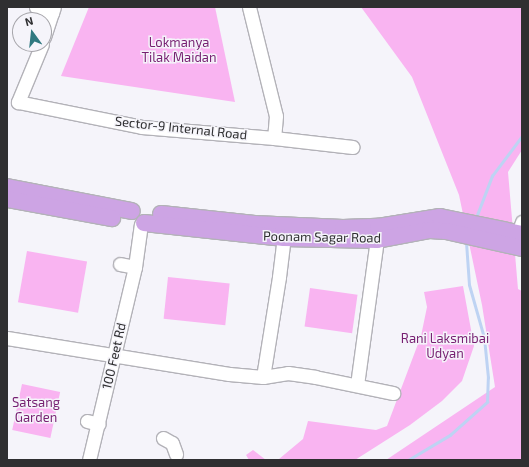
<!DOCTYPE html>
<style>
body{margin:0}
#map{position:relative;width:529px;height:467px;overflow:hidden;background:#f5f4fa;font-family:"Exo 2",sans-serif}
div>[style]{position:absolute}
.green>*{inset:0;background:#f9b4f1;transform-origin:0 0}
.stream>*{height:2.5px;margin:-1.25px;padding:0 1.25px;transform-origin:1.25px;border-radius:1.25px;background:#bed3f3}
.roads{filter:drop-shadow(1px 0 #b3b2b8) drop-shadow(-1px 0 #b3b2b8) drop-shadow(0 1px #b3b2b8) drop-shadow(0 -1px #b3b2b8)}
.minor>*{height:13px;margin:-6.5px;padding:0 6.5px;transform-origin:6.5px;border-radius:6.5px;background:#fff}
.major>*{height:16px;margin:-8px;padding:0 8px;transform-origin:8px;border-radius:8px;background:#cda4e4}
span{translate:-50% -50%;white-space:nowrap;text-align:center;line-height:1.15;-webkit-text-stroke:3px #f5f4fa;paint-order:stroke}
.park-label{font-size:13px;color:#761f71}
.street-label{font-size:13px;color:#2f2f31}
.frame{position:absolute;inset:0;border:8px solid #2f2f31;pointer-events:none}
.north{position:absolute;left:12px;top:12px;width:40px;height:40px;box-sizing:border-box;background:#f5f4fa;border:1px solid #a6a5aa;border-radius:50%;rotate:345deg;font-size:11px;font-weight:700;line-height:16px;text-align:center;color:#2f2f31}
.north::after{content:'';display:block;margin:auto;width:14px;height:18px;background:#307980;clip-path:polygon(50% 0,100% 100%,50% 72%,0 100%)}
</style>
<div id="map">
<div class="green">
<i style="clip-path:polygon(89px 7px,215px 7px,235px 102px,61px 76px)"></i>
<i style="clip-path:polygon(361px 7px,522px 7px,522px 150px,508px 172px,518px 289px,522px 291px,522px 460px,386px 460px,495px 387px,482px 305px,459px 195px,412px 77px)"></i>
<i style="left:27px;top:251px;width:61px;height:52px;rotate:10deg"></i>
<i style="left:168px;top:277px;width:62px;height:42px;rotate:6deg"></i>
<i style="clip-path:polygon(463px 286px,474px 346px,462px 381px,442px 401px,410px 425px,355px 460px,272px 460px,279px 459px,303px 439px,308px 421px,376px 430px,387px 426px,421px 336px,427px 307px,424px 292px)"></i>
<i style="left:310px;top:288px;width:48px;height:39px;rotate:8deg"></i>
<i style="left:22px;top:384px;width:39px;height:47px;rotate:12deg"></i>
<i style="clip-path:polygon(253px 450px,266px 460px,249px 460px,246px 455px)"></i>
</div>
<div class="stream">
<i style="left:477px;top:215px;width:42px;rotate:-69deg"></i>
<i style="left:492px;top:176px;width:50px;rotate:-53.1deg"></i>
<i style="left:408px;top:460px;width:49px;rotate:-30.8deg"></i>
<i style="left:450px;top:435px;width:50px;rotate:-41.7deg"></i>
<i style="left:487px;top:402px;width:24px;rotate:-88deg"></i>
<i style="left:488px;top:378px;width:40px;rotate:-95.7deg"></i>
<i style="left:484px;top:338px;width:55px;rotate:-105.8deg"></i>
<i style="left:469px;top:285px;width:43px;rotate:-94deg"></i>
</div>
<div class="roads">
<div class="minor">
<i style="left:36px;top:7px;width:17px;rotate:21deg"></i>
<i style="left:52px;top:13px;width:6px;rotate:-72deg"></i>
<i style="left:249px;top:7px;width:112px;rotate:76.1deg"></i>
<i style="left:276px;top:116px;width:22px;rotate:95deg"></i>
<i style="left:274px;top:138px;width:79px;rotate:6.6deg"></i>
<i style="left:44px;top:37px;width:25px;rotate:-72deg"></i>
<i style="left:42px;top:44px;width:63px;rotate:112.5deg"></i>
<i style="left:18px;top:102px;width:126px;rotate:11.4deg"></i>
<i style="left:142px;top:127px;width:132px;rotate:4.8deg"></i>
<i style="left:518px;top:233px;width:12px;rotate:-70deg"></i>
<i style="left:120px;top:264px;width:15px;rotate:11deg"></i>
<i style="left:7px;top:338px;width:225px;rotate:9.2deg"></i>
<i style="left:229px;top:374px;width:34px;rotate:5deg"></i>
<i style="left:263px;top:377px;width:25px;rotate:-9deg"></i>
<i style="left:288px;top:373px;width:27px;rotate:8deg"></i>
<i style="left:315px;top:377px;width:80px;rotate:11.6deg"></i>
<i style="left:263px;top:377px;width:101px;rotate:-80.9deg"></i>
<i style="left:279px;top:277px;width:39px;rotate:-83deg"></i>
<i style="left:357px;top:385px;width:155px;rotate:-82.2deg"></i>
<i style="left:87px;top:421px;width:12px;rotate:14deg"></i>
<i style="left:163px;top:438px;width:10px;rotate:29deg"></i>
<i style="left:172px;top:443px;width:12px;rotate:70deg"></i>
<i style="left:89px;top:460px;width:198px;rotate:-76.6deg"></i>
<i style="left:135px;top:267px;width:43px;rotate:-82.1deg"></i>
</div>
<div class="major">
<i style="left:7px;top:187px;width:127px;rotate:10.9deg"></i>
<i style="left:7px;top:199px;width:107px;rotate:10.3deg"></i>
<i style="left:161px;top:214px;width:94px;rotate:6.1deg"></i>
<i style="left:254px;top:224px;width:89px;rotate:2.6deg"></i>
<i style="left:343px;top:228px;width:35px;rotate:-2deg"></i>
<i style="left:378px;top:227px;width:63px;rotate:-9.2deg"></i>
<i style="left:440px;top:217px;width:84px;rotate:11.7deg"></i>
<i style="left:144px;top:223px;width:141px;rotate:6.1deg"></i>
<i style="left:284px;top:238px;width:93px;rotate:1.2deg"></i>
<i style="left:377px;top:240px;width:54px;rotate:-10.7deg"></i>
<i style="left:430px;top:230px;width:16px;rotate:4deg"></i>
<i style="left:446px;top:231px;width:78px;rotate:12.6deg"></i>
</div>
</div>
<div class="park-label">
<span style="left:179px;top:50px">Lokmanya<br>Tilak Maidan</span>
<span style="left:445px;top:346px">Rani Laksmibai<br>Udyan</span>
<span style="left:36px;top:410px">Satsang<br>Garden</span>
</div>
<div class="street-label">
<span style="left:181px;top:128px;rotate:6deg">Sector-9 Internal Road</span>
<span style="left:322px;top:237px;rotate:1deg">Poonam Sagar Road</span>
<span style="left:114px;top:356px;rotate:-77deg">100 Feet Rd</span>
</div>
<div class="frame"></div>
<div class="north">N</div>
</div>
